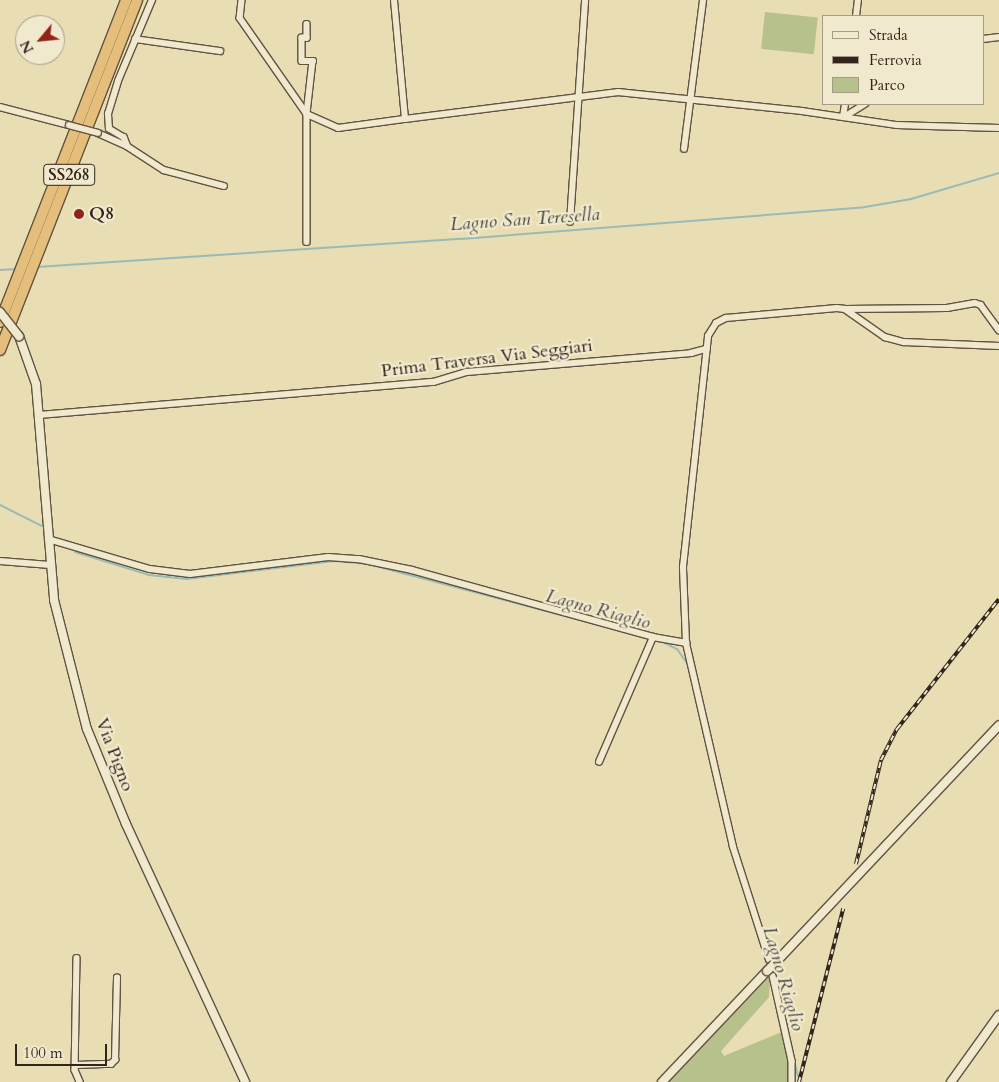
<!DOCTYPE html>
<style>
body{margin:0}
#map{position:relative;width:999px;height:1082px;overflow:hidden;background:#e9ddb3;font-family:Cardo,serif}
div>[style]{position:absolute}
.green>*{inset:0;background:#b6c18c;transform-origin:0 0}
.stream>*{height:2px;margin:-1px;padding:0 1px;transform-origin:1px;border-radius:1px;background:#99bab5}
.roads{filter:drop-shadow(1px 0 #615342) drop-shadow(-1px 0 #615342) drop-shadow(0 1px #615342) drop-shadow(0 -1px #615342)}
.street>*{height:5.5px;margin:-2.75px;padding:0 2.75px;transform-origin:2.75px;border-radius:2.75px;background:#f1e9ce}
.secondary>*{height:8px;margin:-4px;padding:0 4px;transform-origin:4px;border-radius:4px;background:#f1e9ce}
.highway>*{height:10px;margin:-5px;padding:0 5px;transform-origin:5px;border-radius:5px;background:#e4be7a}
.rail>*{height:4px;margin-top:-2px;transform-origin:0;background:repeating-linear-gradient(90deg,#f1e9ce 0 5.5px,#34251c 0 11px);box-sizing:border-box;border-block:1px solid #34251c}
.bridges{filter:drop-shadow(1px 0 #615342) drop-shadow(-1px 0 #615342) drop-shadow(0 1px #615342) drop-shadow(0 -1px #615342)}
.street-bridge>*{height:5.5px;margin:-2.75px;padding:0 2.75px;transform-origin:2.75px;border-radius:2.75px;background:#f1e9ce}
.secondary-bridge>*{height:8px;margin:-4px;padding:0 4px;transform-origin:4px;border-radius:4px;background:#f1e9ce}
.dots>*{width:14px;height:14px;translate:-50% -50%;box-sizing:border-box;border:2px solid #f1e9ce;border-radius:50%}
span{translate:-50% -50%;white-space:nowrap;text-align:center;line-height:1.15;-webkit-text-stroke:4.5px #f1e9ce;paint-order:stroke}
.shield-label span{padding:1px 4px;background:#f1e9ce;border:1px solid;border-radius:4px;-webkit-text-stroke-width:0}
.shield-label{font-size:16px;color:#34251c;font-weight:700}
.poi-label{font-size:18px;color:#34251c;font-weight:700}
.left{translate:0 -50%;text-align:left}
.street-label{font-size:18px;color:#34251c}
.water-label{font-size:19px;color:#4d4a42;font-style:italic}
.legend{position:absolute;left:822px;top:15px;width:162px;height:90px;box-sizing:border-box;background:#f1e9ce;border:1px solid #a59b87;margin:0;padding:6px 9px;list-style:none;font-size:15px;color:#34251c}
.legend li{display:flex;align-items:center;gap:10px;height:25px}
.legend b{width:25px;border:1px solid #a59b87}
.north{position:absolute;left:15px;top:15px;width:50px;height:50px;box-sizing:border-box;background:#f1e9ce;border:1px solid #a59b87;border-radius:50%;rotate:242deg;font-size:14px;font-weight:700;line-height:20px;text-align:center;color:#34251c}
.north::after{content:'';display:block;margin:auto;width:18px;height:22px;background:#8f2418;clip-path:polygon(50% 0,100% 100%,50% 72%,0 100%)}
.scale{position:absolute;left:15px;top:1044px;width:92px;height:22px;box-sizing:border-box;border:2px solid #34251c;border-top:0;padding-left:6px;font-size:15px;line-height:18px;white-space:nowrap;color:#34251c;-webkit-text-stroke:4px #f1e9ce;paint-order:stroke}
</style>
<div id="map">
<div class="green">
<i style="left:765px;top:12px;width:53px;height:37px;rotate:6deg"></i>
<i style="clip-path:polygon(770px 976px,769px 997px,721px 1051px,724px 1056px,784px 1031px,790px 1063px,789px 1082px,668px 1082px)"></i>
</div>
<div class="stream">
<i style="left:37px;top:267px;width:425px;rotate:-3.8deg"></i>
<i style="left:461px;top:239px;width:405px;rotate:-4.5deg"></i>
<i style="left:865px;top:207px;width:47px;rotate:-9.9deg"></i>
<i style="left:911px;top:199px;width:92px;rotate:-16.5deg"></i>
<i style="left:0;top:270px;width:18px;rotate:-3deg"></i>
<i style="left:0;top:505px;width:47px;rotate:26.6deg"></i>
<i style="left:75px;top:552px;width:77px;rotate:17.3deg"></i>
<i style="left:149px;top:575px;width:38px;rotate:6deg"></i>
<i style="left:187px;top:579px;width:148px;rotate:-7deg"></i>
<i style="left:334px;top:561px;width:34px;rotate:5deg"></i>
<i style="left:368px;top:564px;width:267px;rotate:14.8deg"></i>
<i style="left:659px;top:640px;width:20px;rotate:27deg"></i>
<i style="left:677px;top:649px;width:21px;rotate:55deg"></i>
<i style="left:734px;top:858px;width:115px;rotate:72.8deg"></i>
<i style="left:795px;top:1064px;width:12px;rotate:76deg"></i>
</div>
<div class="roads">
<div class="street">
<i style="left:242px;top:0;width:18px;rotate:96deg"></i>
<i style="left:240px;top:18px;width:117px;rotate:55.1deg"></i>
<i style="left:307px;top:114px;width:34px;rotate:24deg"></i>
<i style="left:338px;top:128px;width:68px;rotate:-7.7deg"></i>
<i style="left:405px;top:119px;width:120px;rotate:-95.3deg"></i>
<i style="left:856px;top:16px;width:16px;rotate:-83deg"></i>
<i style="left:307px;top:24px;width:14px;rotate:90deg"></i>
<i style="left:307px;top:38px;width:5px;rotate:180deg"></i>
<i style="left:302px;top:38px;width:23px;rotate:90deg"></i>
<i style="left:302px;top:61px;width:11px"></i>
<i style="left:313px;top:61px;width:53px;rotate:96.5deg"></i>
<i style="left:307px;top:114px;width:128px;rotate:90deg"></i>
<i style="left:135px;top:39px;width:86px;rotate:8deg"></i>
<i style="left:983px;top:39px;width:16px;rotate:-7deg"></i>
<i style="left:0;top:107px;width:71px;rotate:14.6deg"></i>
<i style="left:843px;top:117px;width:13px;rotate:-81deg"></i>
<i style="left:844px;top:117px;width:25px;rotate:-32deg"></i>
<i style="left:405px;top:119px;width:215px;rotate:-7.2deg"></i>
<i style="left:618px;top:92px;width:185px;rotate:5.9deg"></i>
<i style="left:802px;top:111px;width:96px;rotate:8.4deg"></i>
<i style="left:897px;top:125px;width:102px;rotate:1.7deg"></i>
<i style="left:98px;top:133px;width:32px;rotate:24deg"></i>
<i style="left:127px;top:146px;width:44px;rotate:33deg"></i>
<i style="left:164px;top:170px;width:62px;rotate:14.9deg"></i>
<i style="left:127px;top:146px;width:9px;rotate:-111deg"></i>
<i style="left:124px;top:138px;width:17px;rotate:-149deg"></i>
<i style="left:109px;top:129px;width:15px;rotate:-94deg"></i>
<i style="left:108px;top:114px;width:34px;rotate:-73deg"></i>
<i style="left:118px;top:81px;width:88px;rotate:-67.2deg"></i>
<i style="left:684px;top:149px;width:150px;rotate:-82.7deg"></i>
<i style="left:570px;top:222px;width:223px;rotate:-86.1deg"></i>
<i style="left:845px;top:309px;width:102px;rotate:-0.6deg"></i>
<i style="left:947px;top:308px;width:28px;rotate:-10deg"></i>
<i style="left:975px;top:303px;width:6px;rotate:18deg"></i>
<i style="left:981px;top:305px;width:31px;rotate:54deg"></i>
<i style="left:39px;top:415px;width:396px;rotate:-4.8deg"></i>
<i style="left:434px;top:382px;width:34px;rotate:-17deg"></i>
<i style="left:467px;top:372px;width:225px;rotate:-4.8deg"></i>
<i style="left:691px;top:353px;width:16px;rotate:-15deg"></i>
<i style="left:48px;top:539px;width:106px;rotate:16.4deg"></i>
<i style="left:150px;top:569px;width:40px;rotate:7.1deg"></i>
<i style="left:190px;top:574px;width:139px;rotate:-7deg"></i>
<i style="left:328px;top:557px;width:31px;rotate:4deg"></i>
<i style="left:359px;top:559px;width:54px;rotate:11.7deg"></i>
<i style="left:412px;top:570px;width:250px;rotate:15.5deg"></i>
<i style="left:0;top:561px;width:50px;rotate:4.6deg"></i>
<i style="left:599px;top:762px;width:136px;rotate:-66.6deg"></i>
<i style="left:653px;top:637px;width:34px;rotate:10deg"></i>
<i style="left:77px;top:958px;width:112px;rotate:91deg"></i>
<i style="left:75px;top:1070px;width:13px;rotate:67deg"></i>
<i style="left:769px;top:960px;width:119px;rotate:-107.7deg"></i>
<i style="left:733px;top:847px;width:209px;rotate:-103deg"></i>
<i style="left:686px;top:643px;width:76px;rotate:-92.3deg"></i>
<i style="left:683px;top:567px;width:232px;rotate:-83.8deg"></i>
<i style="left:708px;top:336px;width:15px;rotate:-58deg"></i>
<i style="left:716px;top:323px;width:11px;rotate:-27deg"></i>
<i style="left:726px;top:318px;width:111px;rotate:-5.1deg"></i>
<i style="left:837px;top:308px;width:8px;rotate:7deg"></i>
<i style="left:845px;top:309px;width:49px;rotate:35deg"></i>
<i style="left:885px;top:337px;width:20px;rotate:15deg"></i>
<i style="left:904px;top:342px;width:95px;rotate:2.4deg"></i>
<i style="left:773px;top:976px;width:87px;rotate:77.4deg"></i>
<i style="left:792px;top:1061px;width:21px;rotate:90deg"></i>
<i style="left:76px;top:1065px;width:35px;rotate:-2deg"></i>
<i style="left:111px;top:1064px;width:6px;rotate:-45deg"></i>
<i style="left:115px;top:1060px;width:82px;rotate:-88.6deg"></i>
</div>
<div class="secondary">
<i style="left:19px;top:336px;width:51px;rotate:70.5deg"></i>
<i style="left:36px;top:384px;width:217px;rotate:85.2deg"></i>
<i style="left:54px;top:600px;width:133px;rotate:75.7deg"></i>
<i style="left:87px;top:729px;width:103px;rotate:67.7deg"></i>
<i style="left:126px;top:824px;width:284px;rotate:65.2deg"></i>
<i style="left:776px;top:962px;width:325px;rotate:-46.7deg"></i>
<i style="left:662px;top:1082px;width:153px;rotate:-46.6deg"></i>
<i style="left:951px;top:1082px;width:82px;rotate:-54.4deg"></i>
</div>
<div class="highway">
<i style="left:0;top:322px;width:346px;rotate:-68.6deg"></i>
<i style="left:0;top:350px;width:376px;rotate:-68.6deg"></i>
</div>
</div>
<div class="rail">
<i style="left:856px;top:864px;width:107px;rotate:-76.5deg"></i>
<i style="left:881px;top:760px;width:35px;rotate:-63deg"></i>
<i style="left:897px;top:729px;width:165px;rotate:-51.9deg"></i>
<i style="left:799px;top:1082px;width:179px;rotate:-75.7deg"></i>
</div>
<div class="bridges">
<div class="street-bridge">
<i style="left:69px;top:125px;width:30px;rotate:15deg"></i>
</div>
<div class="secondary-bridge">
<i style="left:0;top:312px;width:31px;rotate:52deg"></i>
<i style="left:767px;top:971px;width:13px;rotate:-45deg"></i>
</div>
</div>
<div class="dots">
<i style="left:79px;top:214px;background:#8f2418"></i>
</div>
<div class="shield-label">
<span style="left:69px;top:175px">SS268</span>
</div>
<div class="poi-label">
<span class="left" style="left:89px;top:214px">Q8</span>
</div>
<div class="street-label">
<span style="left:487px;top:359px;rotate:-7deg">Prima Traversa Via Seggiari</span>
<span style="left:114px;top:755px;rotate:69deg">Via Pigno</span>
</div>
<div class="water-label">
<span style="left:525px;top:220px;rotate:-4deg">Lagno San Teresella</span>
<span style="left:598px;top:610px;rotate:15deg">Lagno Riaglio</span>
<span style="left:783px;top:979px;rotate:74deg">Lagno Riaglio</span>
</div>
<ul class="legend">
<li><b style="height:6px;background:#f1e9ce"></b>Strada</li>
<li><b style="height:6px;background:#34251c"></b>Ferrovia</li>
<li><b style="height:14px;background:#b6c18c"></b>Parco</li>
</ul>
<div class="north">N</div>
<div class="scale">100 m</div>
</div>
